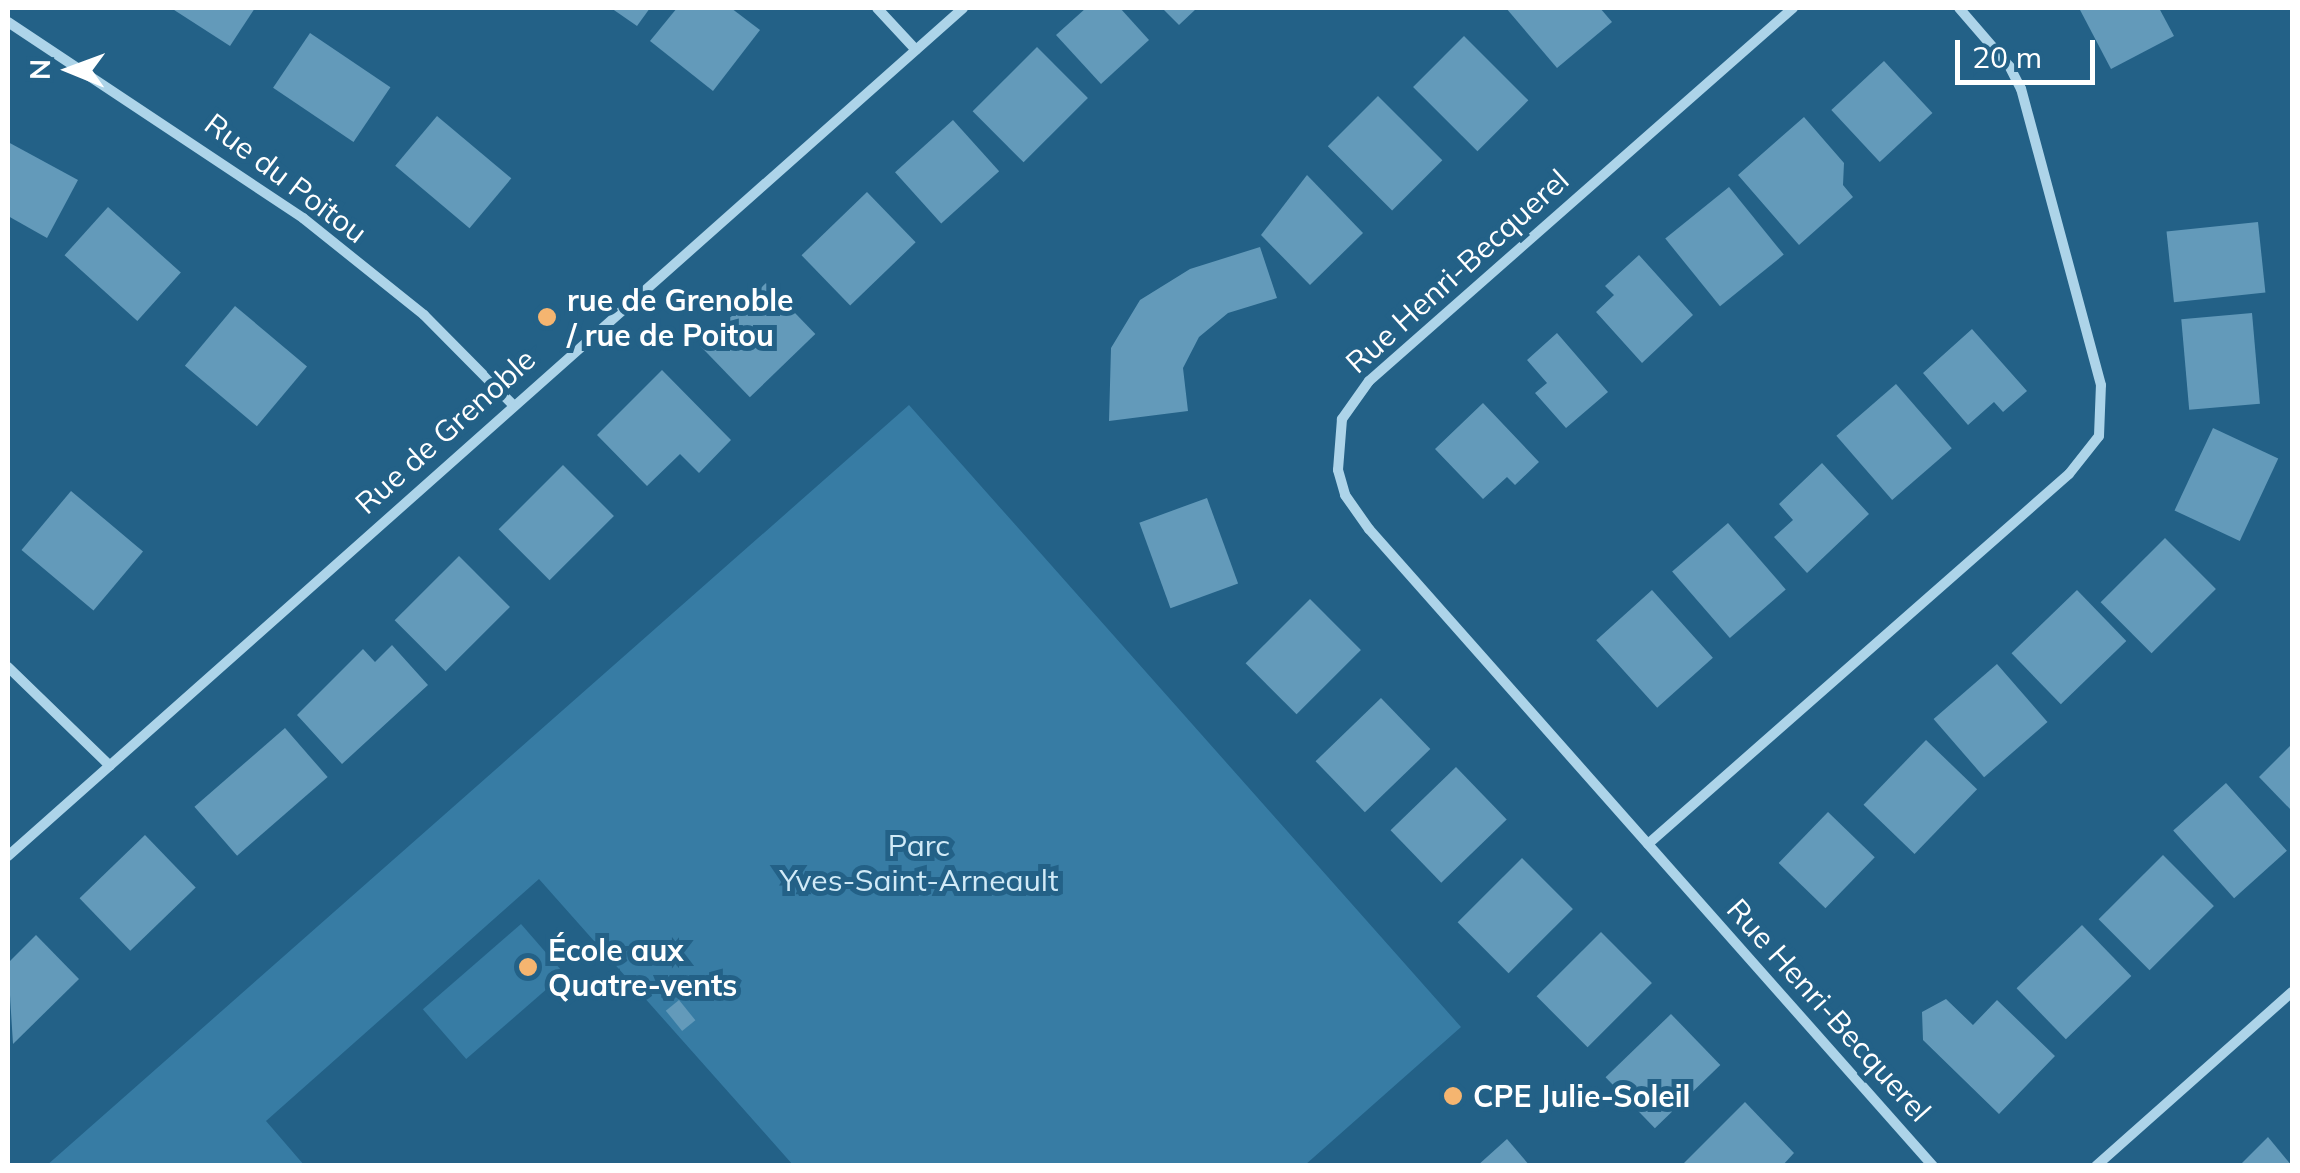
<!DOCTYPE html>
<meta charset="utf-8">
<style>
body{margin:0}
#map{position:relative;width:2300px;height:1173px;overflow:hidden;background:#236187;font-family:Mulish,sans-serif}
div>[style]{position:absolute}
.green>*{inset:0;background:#377ca4;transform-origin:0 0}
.building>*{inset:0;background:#639aba;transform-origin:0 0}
.minor>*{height:10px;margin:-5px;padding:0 5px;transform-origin:5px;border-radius:5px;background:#add4e9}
.dots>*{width:28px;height:28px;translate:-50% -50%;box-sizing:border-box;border:5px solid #236187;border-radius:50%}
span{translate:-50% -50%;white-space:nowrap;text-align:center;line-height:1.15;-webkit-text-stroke:10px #236187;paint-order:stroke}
.street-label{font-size:30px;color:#fff}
.poi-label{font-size:30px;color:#fff;font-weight:700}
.left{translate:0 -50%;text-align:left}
.park-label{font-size:30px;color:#d1eaf7}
.frame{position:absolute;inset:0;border:10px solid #fff;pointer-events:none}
.north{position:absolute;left:20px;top:20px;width:100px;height:100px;-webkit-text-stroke:8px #236187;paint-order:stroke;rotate:271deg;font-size:28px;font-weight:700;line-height:40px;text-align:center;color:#fff}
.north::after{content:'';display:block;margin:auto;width:35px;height:45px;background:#fff;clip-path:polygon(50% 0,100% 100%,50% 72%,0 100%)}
.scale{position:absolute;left:1955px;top:40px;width:140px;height:45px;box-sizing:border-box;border:5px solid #fff;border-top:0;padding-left:12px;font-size:30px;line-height:35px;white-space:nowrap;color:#fff;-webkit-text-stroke:8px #236187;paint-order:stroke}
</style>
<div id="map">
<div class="green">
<i style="clip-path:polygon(909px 405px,1461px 1027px,1305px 1165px,793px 1165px,539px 879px,266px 1121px,304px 1165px,46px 1166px)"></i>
<i style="left:521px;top:924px;width:66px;height:130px;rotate:49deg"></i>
</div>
<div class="building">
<i style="clip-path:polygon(171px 8px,255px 8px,230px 46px)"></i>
<i style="clip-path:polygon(611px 8px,650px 8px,637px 26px)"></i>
<i style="clip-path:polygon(677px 8px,731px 8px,760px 30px,713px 91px,650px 41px)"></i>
<i style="clip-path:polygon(1086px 8px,1120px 8px,1149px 40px,1101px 84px,1056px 35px)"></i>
<i style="clip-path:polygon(1162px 8px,1197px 8px,1179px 25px)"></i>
<i style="clip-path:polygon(1506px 8px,1600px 8px,1612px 22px,1557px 68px)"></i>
<i style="clip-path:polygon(2079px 8px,2159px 8px,2174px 36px,2111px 69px)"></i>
<i style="left:310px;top:33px;width:97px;height:66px;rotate:34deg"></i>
<i style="left:1464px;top:36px;width:91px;height:72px;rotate:45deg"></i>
<i style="left:1037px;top:47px;width:72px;height:91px;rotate:45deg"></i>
<i style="left:1884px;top:61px;width:71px;height:72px;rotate:47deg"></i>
<i style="left:1378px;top:96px;width:91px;height:71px;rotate:45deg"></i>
<i style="left:437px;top:116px;width:97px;height:65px;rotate:40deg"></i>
<i style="clip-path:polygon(1804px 117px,1844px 163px,1843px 185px,1853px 197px,1799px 245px,1738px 175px)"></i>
<i style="left:953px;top:120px;width:69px;height:78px;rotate:48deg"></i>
<i style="clip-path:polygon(8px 142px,78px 180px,47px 238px,8px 216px)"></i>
<i style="clip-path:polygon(1307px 175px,1363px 233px,1310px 285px,1261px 235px)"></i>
<i style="left:1729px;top:187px;width:87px;height:82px;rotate:51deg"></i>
<i style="left:867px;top:192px;width:70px;height:91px;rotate:46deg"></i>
<i style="left:108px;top:207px;width:98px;height:65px;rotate:42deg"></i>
<i style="left:2258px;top:222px;width:71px;height:92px;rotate:84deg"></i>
<i style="clip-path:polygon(1260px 247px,1277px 298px,1228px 313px,1199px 337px,1183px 368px,1188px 411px,1109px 421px,1111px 348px,1140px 300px,1190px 269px)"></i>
<i style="clip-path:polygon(1639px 255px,1693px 315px,1642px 363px,1596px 312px,1614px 295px,1605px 286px)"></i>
<i style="left:766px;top:283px;width:71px;height:91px;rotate:46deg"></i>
<i style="left:235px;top:306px;width:94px;height:78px;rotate:40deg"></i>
<i style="left:2252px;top:313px;width:91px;height:71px;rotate:85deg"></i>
<i style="clip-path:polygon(1972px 329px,2027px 391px,2003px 412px,1994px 402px,1968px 425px,1923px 373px)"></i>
<i style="clip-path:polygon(1557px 333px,1608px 392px,1566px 428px,1535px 393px,1547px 383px,1527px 360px)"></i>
<i style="clip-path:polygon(662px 370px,731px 440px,699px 473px,680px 454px,647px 486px,597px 435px)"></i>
<i style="left:1896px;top:384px;width:85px;height:79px;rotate:49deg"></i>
<i style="clip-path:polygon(1483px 403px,1539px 462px,1515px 485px,1507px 477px,1483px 499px,1435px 449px)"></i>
<i style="left:2213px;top:428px;width:72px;height:91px;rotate:25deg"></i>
<i style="clip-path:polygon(1822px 463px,1869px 514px,1807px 573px,1774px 537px,1793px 520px,1779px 504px)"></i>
<i style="left:563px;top:465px;width:72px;height:91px;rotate:45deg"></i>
<i style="left:71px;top:491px;width:94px;height:77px;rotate:40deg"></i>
<i style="left:1207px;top:498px;width:91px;height:72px;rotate:70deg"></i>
<i style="left:1728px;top:523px;width:88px;height:74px;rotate:49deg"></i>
<i style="left:2165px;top:538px;width:72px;height:91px;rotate:45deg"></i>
<i style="left:459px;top:556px;width:72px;height:91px;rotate:45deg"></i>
<i style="left:1652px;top:590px;width:91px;height:75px;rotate:48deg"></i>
<i style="left:2077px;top:590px;width:71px;height:91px;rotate:46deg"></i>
<i style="left:1310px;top:599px;width:72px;height:91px;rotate:45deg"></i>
<i style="clip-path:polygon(392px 645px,428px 685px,342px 764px,297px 715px,363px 649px,375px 662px)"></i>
<i style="left:1997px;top:664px;width:77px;height:84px;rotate:49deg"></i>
<i style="left:1381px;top:698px;width:71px;height:91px;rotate:46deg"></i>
<i style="left:285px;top:728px;width:65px;height:120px;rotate:49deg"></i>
<i style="left:1926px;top:740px;width:71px;height:90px;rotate:44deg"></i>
<i style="clip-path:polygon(2292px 744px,2292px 811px,2259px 777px)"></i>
<i style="left:1456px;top:767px;width:73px;height:91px;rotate:46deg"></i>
<i style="left:2226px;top:783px;width:91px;height:71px;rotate:48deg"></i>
<i style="left:1828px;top:812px;width:65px;height:71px;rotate:44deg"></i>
<i style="left:145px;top:835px;width:73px;height:91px;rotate:46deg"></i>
<i style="left:2163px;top:855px;width:72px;height:91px;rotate:45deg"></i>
<i style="left:1522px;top:858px;width:72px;height:91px;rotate:45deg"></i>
<i style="left:2082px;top:925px;width:71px;height:91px;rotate:46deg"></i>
<i style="left:1601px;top:932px;width:72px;height:91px;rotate:45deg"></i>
<i style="clip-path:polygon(36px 935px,79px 979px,13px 1044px,8px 963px)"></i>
<i style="clip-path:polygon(1946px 999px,1973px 1025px,1997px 1000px,2055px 1056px,1999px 1114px,1923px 1040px,1922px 1012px)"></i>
<i style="left:679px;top:1000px;width:26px;height:17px;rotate:51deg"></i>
<i style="left:1671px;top:1014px;width:71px;height:91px;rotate:46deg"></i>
<i style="clip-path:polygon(1745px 1102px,1794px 1153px,1782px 1166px,1681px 1166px)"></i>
<i style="clip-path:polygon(2268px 1137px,2292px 1166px,2239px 1166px)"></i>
<i style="clip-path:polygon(1507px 1139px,1530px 1166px,1477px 1166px)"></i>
</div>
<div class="minor">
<i style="left:877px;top:8px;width:57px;rotate:47.1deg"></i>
<i style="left:1793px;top:8px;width:565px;rotate:138.66deg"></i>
<i style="left:1369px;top:381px;width:47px;rotate:125.4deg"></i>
<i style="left:1342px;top:419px;width:51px;rotate:94.5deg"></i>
<i style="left:1338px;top:470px;width:26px;rotate:74deg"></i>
<i style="left:1345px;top:495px;width:42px;rotate:54.8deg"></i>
<i style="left:1369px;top:529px;width:851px;rotate:48.48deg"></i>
<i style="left:8px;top:22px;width:354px;rotate:33.6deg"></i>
<i style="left:303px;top:218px;width:155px;rotate:38.7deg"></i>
<i style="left:424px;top:315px;width:125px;rotate:45.3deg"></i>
<i style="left:8px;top:667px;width:142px;rotate:44.1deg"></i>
<i style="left:1648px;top:844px;width:560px;rotate:-41.31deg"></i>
<i style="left:2069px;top:474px;width:48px;rotate:-51.7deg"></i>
<i style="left:2099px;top:436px;width:51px;rotate:-87.8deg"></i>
<i style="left:2101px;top:385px;width:307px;rotate:-105.1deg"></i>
<i style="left:2021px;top:89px;width:25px;rotate:-117deg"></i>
<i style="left:2010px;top:67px;width:78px;rotate:-130.8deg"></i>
<i style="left:8px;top:856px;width:1277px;rotate:-41.6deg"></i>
<i style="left:2096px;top:1166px;width:262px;rotate:-41.6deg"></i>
</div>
<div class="dots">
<i style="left:547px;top:317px;background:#f5b570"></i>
<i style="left:528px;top:967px;background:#f5b570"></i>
<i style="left:1453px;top:1096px;background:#f5b570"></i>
</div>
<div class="street-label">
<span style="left:286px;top:178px;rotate:37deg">Rue du Poitou</span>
<span style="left:1457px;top:271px;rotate:-42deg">Rue Henri-Becquerel</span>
<span style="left:445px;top:431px;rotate:-42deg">Rue de Grenoble</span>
<span style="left:1829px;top:1010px;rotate:48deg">Rue Henri-Becquerel</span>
</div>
<div class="poi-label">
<span class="left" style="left:567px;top:317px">rue de Grenoble<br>/ rue de Poitou</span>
<span class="left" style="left:548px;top:967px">École aux<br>Quatre-vents</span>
<span class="left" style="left:1473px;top:1096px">CPE Julie-Soleil</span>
</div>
<div class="park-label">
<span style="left:919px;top:862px">Parc<br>Yves-Saint-Arneault</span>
</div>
<div class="frame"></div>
<div class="north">N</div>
<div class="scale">20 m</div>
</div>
